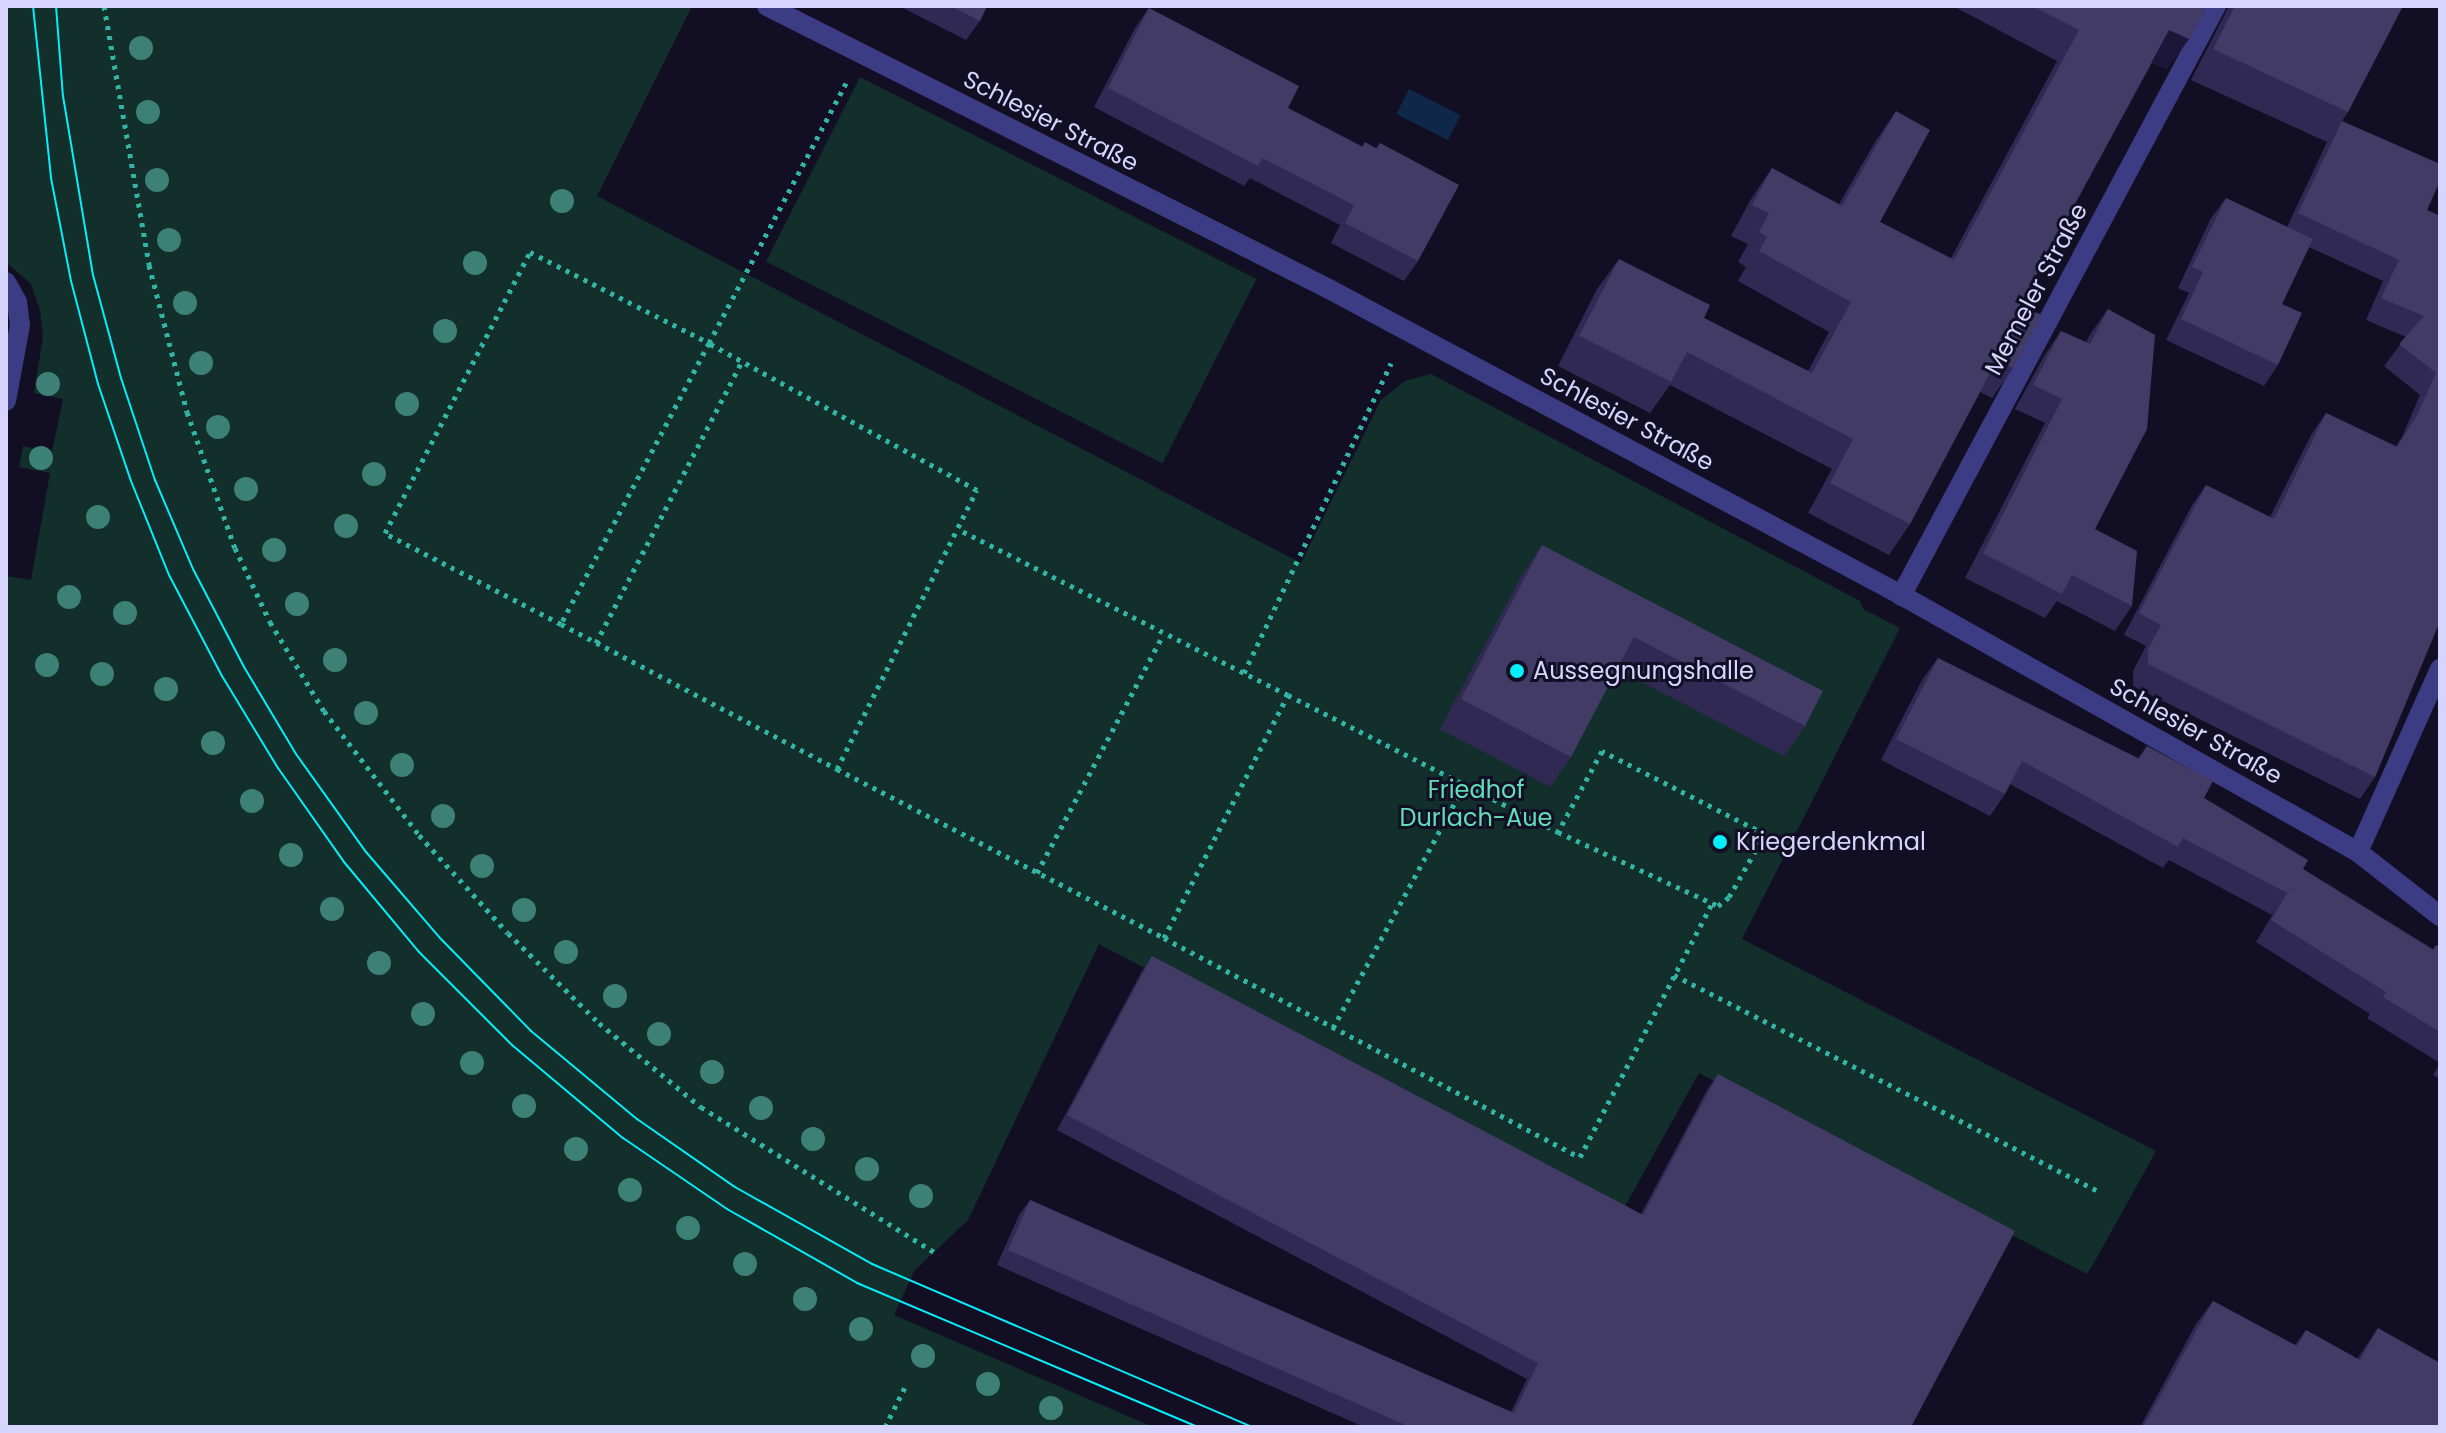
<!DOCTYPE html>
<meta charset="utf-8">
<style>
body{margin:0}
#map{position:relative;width:2446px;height:1433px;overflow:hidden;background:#120f25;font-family:Poppins,sans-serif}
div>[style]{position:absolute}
.green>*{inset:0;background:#122f2c;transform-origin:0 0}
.water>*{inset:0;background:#0f2849;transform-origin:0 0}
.path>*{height:5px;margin-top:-2.5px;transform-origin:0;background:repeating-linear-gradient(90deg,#31b5a6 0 4px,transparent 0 10px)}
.street>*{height:20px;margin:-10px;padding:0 10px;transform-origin:10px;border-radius:10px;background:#3b3c83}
.tram>*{height:2px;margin:-1px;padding:0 1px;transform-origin:1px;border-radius:1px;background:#05eef9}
.trees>*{width:24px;height:24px;margin:-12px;border-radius:50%;background:#3d8076}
.wall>*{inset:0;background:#2f2953}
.shaded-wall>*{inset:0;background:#1c1739}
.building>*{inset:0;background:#413b65}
.dots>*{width:22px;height:22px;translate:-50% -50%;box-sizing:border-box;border:4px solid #120f25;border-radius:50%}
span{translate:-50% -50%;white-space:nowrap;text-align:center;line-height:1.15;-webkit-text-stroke:6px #120f25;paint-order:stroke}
.street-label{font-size:24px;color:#d7d4fe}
.poi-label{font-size:24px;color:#d7d4fe}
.left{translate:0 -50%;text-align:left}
.park-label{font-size:24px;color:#61ddb8}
.frame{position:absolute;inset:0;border:8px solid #d7d4fe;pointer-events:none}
</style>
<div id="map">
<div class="green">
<i style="clip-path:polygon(6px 6px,692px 6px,597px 196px,1301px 563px,1381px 400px,1405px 381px,1431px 374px,1860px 601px,1863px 609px,1900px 628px,1742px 939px,2156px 1151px,2095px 1261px,2087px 1274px,1699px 1073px,1619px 1217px,1099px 944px,968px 1220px,914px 1271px,894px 1315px,1153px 1427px,6px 1427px,6px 576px,31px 580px,50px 473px,19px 467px,23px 446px,52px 452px,63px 399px,34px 393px,43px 337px,40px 310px,31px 284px,6px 262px)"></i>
<i style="left:860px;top:77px;width:445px;height:207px;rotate:27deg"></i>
</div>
<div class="water">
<i style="left:1409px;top:89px;width:58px;height:28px;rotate:27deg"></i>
</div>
<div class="path">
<i style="left:104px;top:6px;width:263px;rotate:80.1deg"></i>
<i style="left:149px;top:265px;width:152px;rotate:75.5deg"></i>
<i style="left:187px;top:412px;width:144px;rotate:70.6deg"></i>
<i style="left:235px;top:548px;width:82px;rotate:64.7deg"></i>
<i style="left:270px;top:622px;width:104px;rotate:58.8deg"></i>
<i style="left:324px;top:711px;width:156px;rotate:52.5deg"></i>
<i style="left:419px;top:835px;width:132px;rotate:47.8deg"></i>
<i style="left:508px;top:933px;width:128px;rotate:44.7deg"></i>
<i style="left:599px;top:1023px;width:132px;rotate:39.5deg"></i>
<i style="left:701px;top:1107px;width:280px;rotate:31.9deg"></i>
<i style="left:561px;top:624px;width:312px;rotate:27.7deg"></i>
<i style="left:837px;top:769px;width:312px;rotate:-63.4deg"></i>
<i style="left:977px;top:490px;width:306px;rotate:-151.3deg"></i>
<i style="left:709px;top:343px;width:318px;rotate:117.8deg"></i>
<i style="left:561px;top:624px;width:198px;rotate:-152.7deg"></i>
<i style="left:385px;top:533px;width:316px;rotate:-62.7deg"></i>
<i style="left:530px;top:252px;width:201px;rotate:26.9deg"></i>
<i style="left:709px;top:343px;width:294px;rotate:-62.2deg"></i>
<i style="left:596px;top:643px;width:318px;rotate:-62.6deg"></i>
<i style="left:1244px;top:673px;width:343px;rotate:-64.6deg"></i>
<i style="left:1288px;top:695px;width:303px;rotate:26.9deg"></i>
<i style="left:1558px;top:832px;width:176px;rotate:24.8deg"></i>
<i style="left:1718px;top:906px;width:14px;rotate:-39deg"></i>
<i style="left:1729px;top:897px;width:73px;rotate:-60.3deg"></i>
<i style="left:1765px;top:834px;width:183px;rotate:-153deg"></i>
<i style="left:1602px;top:751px;width:92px;rotate:118.5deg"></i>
<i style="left:837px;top:769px;width:368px;rotate:27.3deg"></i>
<i style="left:1164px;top:938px;width:273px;rotate:-63deg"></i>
<i style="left:1288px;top:695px;width:369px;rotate:-153.3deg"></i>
<i style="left:1037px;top:873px;width:269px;rotate:-62.1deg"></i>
<i style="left:1164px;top:938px;width:470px;rotate:27.8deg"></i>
<i style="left:1580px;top:1157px;width:286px;rotate:-62.5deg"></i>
<i style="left:1674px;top:975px;width:478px;rotate:27deg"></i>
<i style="left:1333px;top:1028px;width:277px;rotate:-61.6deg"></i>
<i style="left:885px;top:1427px;width:49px;rotate:-63.4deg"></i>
</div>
<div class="street">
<i style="left:767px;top:6px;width:629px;rotate:26.73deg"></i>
<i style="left:1329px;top:289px;width:641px;rotate:28.13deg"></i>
<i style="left:1894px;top:591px;width:532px;rotate:29.36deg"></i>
<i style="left:2358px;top:852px;width:104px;rotate:38deg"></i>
<i style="left:6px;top:282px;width:23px;rotate:61deg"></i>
<i style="left:17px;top:302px;width:23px;rotate:83deg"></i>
<i style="left:20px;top:325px;width:77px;rotate:100.4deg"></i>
<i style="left:1901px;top:596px;width:669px;rotate:-61.9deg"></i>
<i style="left:2358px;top:852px;width:201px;rotate:-65.9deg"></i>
</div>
<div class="tram">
<i style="left:33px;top:6px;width:173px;rotate:84deg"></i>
<i style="left:51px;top:178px;width:105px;rotate:79deg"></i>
<i style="left:71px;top:281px;width:106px;rotate:75.3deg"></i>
<i style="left:98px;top:384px;width:102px;rotate:71.2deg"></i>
<i style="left:131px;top:481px;width:101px;rotate:68deg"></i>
<i style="left:169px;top:575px;width:114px;rotate:62.3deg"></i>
<i style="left:222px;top:676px;width:108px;rotate:58.7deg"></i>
<i style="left:278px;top:768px;width:115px;rotate:54.9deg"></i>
<i style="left:344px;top:862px;width:117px;rotate:50.2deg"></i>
<i style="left:419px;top:952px;width:132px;rotate:45deg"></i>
<i style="left:512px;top:1045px;width:145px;rotate:40deg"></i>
<i style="left:623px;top:1138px;width:126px;rotate:34.3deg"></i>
<i style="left:727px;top:1209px;width:150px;rotate:29.6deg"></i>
<i style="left:857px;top:1283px;width:370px;rotate:22.9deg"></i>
<i style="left:56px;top:6px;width:90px;rotate:85.6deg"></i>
<i style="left:63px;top:96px;width:181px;rotate:80.5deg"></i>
<i style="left:93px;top:275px;width:107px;rotate:74.8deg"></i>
<i style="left:121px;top:378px;width:108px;rotate:71.6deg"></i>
<i style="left:155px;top:480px;width:97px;rotate:66.9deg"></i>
<i style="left:193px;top:569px;width:110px;rotate:62.5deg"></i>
<i style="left:244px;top:667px;width:101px;rotate:59.1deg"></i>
<i style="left:296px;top:754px;width:120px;rotate:54.5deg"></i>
<i style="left:366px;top:852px;width:113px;rotate:49.3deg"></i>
<i style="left:440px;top:938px;width:130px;rotate:45.6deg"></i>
<i style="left:531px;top:1031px;width:138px;rotate:39.7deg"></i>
<i style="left:637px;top:1119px;width:119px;rotate:34.8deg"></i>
<i style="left:735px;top:1187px;width:157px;rotate:29.3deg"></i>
<i style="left:872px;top:1264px;width:414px;rotate:23.2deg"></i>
</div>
<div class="trees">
<i style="left:141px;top:48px"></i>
<i style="left:148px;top:112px"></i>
<i style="left:157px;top:180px"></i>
<i style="left:562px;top:201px"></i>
<i style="left:169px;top:240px"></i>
<i style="left:475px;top:263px"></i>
<i style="left:185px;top:303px"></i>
<i style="left:445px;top:331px"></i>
<i style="left:201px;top:363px"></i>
<i style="left:48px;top:384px"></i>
<i style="left:407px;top:404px"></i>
<i style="left:218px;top:427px"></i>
<i style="left:41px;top:458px"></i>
<i style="left:374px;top:474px"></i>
<i style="left:246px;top:489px"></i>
<i style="left:98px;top:517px"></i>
<i style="left:346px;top:526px"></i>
<i style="left:274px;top:550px"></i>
<i style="left:69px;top:597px"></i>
<i style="left:297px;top:604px"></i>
<i style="left:125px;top:613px"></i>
<i style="left:335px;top:660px"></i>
<i style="left:47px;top:665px"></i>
<i style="left:102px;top:674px"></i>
<i style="left:166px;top:689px"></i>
<i style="left:366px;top:713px"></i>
<i style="left:213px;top:743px"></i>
<i style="left:402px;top:765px"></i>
<i style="left:252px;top:801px"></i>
<i style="left:443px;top:816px"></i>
<i style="left:291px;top:855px"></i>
<i style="left:482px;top:866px"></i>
<i style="left:332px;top:909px"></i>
<i style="left:524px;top:910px"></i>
<i style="left:566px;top:952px"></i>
<i style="left:379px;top:963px"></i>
<i style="left:615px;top:996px"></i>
<i style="left:423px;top:1014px"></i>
<i style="left:659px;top:1034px"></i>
<i style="left:472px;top:1063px"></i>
<i style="left:712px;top:1072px"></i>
<i style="left:524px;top:1106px"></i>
<i style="left:761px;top:1108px"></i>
<i style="left:813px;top:1139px"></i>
<i style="left:576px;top:1149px"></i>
<i style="left:867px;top:1169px"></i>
<i style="left:630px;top:1190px"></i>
<i style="left:921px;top:1196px"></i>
<i style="left:688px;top:1228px"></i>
<i style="left:745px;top:1264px"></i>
<i style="left:805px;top:1299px"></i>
<i style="left:861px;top:1329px"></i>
<i style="left:923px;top:1356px"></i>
<i style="left:988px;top:1384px"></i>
<i style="left:1051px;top:1408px"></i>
</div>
<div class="wall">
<i style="clip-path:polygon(899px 6px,987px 6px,980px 21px,966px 40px)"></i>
<i style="clip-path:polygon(1953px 6px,2207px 6px,2189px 39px,2167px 69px,2152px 63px,2020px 305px,2013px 368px,1992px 398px,1980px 392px,1910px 524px,1889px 555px,1808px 513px,1832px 469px,1670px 385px,1650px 413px,1558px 366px,1597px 289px,1619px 259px,1704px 318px,1808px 371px,1829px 332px,1738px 281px,1746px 267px,1738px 262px,1748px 244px,1731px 236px,1751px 199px,1772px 168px,1839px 204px,1875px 142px,1896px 111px,1880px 222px,1951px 258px,2057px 61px)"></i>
<i style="clip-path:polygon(2229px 6px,2399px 6px,2348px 112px,2342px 121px,2427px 210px,2440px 216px,2440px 621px,2375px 777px,2360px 799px,2133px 686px,2133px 671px,2146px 646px,2124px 635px,2191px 507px,2206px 485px,2270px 517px,2311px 435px,2326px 413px,2396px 446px,2402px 437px,2420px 395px,2384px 366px,2406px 337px,2366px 320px,2383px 281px,2309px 247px,2282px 304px,2278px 365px,2264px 386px,2166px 340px,2189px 293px,2178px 288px,2211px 218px,2226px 198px,2287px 227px,2327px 142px,2191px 80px)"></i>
<i style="clip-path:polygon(1149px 8px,1288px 108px,1362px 146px,1376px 148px,1380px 143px,1418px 261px,1404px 281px,1331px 243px,1340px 225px,1250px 178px,1244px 186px,1094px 107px,1135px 28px)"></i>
<i style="clip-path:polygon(2108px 309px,2095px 529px,2132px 606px,2115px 631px,2057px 601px,2045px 618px,1965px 578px,2045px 423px,2015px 409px,2044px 356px,2061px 331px,2086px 342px,2091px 333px)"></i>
<i style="clip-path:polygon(1542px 545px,1805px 726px,1784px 756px,1617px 669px,1571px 757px,1550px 787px,1440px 729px,1522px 575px)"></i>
<i style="clip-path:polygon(1938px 658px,2138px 758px,2147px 746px,2204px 798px,2303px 869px,2433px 949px,2440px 947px,2440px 1079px,2433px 1075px,2440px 1063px,2367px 1018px,2370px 1014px,2256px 942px,2276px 909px,2272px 915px,2169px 860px,2163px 868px,2010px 784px,2005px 794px,1990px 816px,1881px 760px,1922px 680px)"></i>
<i style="clip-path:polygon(1152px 956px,1641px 1214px,1707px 1090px,1718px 1074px,1911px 1427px,1364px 1427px,997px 1265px,1019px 1215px,1030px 1200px,1511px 1412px,1527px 1379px,1057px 1130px,1142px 971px)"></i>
<i style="clip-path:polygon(2213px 1301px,2295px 1345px,2306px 1330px,2357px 1359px,2378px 1328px,2440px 1427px,2140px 1427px,2196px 1324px)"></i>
</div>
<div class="shaded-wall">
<i style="clip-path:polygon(2169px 30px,2189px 39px,2167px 69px,2148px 61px)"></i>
</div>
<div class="building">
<i style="clip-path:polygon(951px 6px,987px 6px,980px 21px)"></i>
<i style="clip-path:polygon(2032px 6px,2207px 6px,2189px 39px,2169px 30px,2020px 305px,2042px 315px,2013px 368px,1997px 360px,1910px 524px,1830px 483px,1853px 439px,1687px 352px,1671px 382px,1579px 336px,1619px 259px,1710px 305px,1704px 318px,1812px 373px,1851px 302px,1759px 251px,1767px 237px,1759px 232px,1769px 213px,1752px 205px,1772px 168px,1842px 206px,1896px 111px,1930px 130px,1880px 222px,1954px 260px,2079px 30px)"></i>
<i style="clip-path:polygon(2235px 6px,2399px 6px,2402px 8px,2348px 112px,2213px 49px)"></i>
<i style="clip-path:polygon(1149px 8px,1299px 86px,1288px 108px,1362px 147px,1365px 142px,1377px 149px,1380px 143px,1459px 185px,1418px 261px,1345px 223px,1354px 205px,1262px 158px,1258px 166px,1108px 88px)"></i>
<i style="clip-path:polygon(2342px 121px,2440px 164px,2440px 181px,2427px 210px,2440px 216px,2440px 621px,2375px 777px,2148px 664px,2148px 649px,2161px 625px,2139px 613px,2206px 485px,2274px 519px,2326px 413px,2397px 447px,2417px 415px,2436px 373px,2399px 344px,2424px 316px,2381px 298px,2399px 260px,2298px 213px)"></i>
<i style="clip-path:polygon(2226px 198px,2313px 239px,2282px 304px,2302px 313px,2278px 365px,2181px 319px,2203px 272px,2192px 267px)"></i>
<i style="clip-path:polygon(2108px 309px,2155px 335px,2147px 429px,2095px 529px,2137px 551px,2132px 606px,2072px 575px,2062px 594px,1983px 553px,2062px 399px,2033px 385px,2061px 331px,2090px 344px)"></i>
<i style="clip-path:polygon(1542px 545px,1823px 691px,1805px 726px,1634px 637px,1571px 757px,1461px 699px)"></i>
<i style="clip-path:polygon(1938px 658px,2139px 759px,2147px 746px,2213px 781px,2204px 798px,2308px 860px,2303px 869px,2433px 950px,2436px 945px,2440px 947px,2440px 1032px,2383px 997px,2386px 992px,2271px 920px,2294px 882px,2287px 893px,2183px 838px,2178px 847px,2022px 761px,2005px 794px,1896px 739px)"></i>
<i style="clip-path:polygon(1152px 956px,1643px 1215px,1718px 1074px,2015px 1231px,1911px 1427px,1410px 1427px,1008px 1250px,1030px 1200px,1514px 1413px,1538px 1363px,1067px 1115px)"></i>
<i style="clip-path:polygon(2213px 1301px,2297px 1346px,2306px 1330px,2360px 1360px,2378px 1328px,2440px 1363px,2440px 1427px,2143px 1427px)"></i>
</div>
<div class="dots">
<i style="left:1517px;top:671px;background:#05eef9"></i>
<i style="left:1720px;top:842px;background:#05eef9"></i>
</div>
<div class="street-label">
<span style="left:1051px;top:121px;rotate:27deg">Schlesier Straße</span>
<span style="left:2036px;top:289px;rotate:-62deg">Memeler Straße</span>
<span style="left:1627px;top:419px;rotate:28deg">Schlesier Straße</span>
<span style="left:2196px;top:731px;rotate:29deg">Schlesier Straße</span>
</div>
<div class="poi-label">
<span class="left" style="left:1533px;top:671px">Aussegnungshalle</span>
<span class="left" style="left:1736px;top:842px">Kriegerdenkmal</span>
</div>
<div class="park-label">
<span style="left:1476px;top:804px">Friedhof<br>Durlach-Aue</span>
</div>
<div class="frame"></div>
</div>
